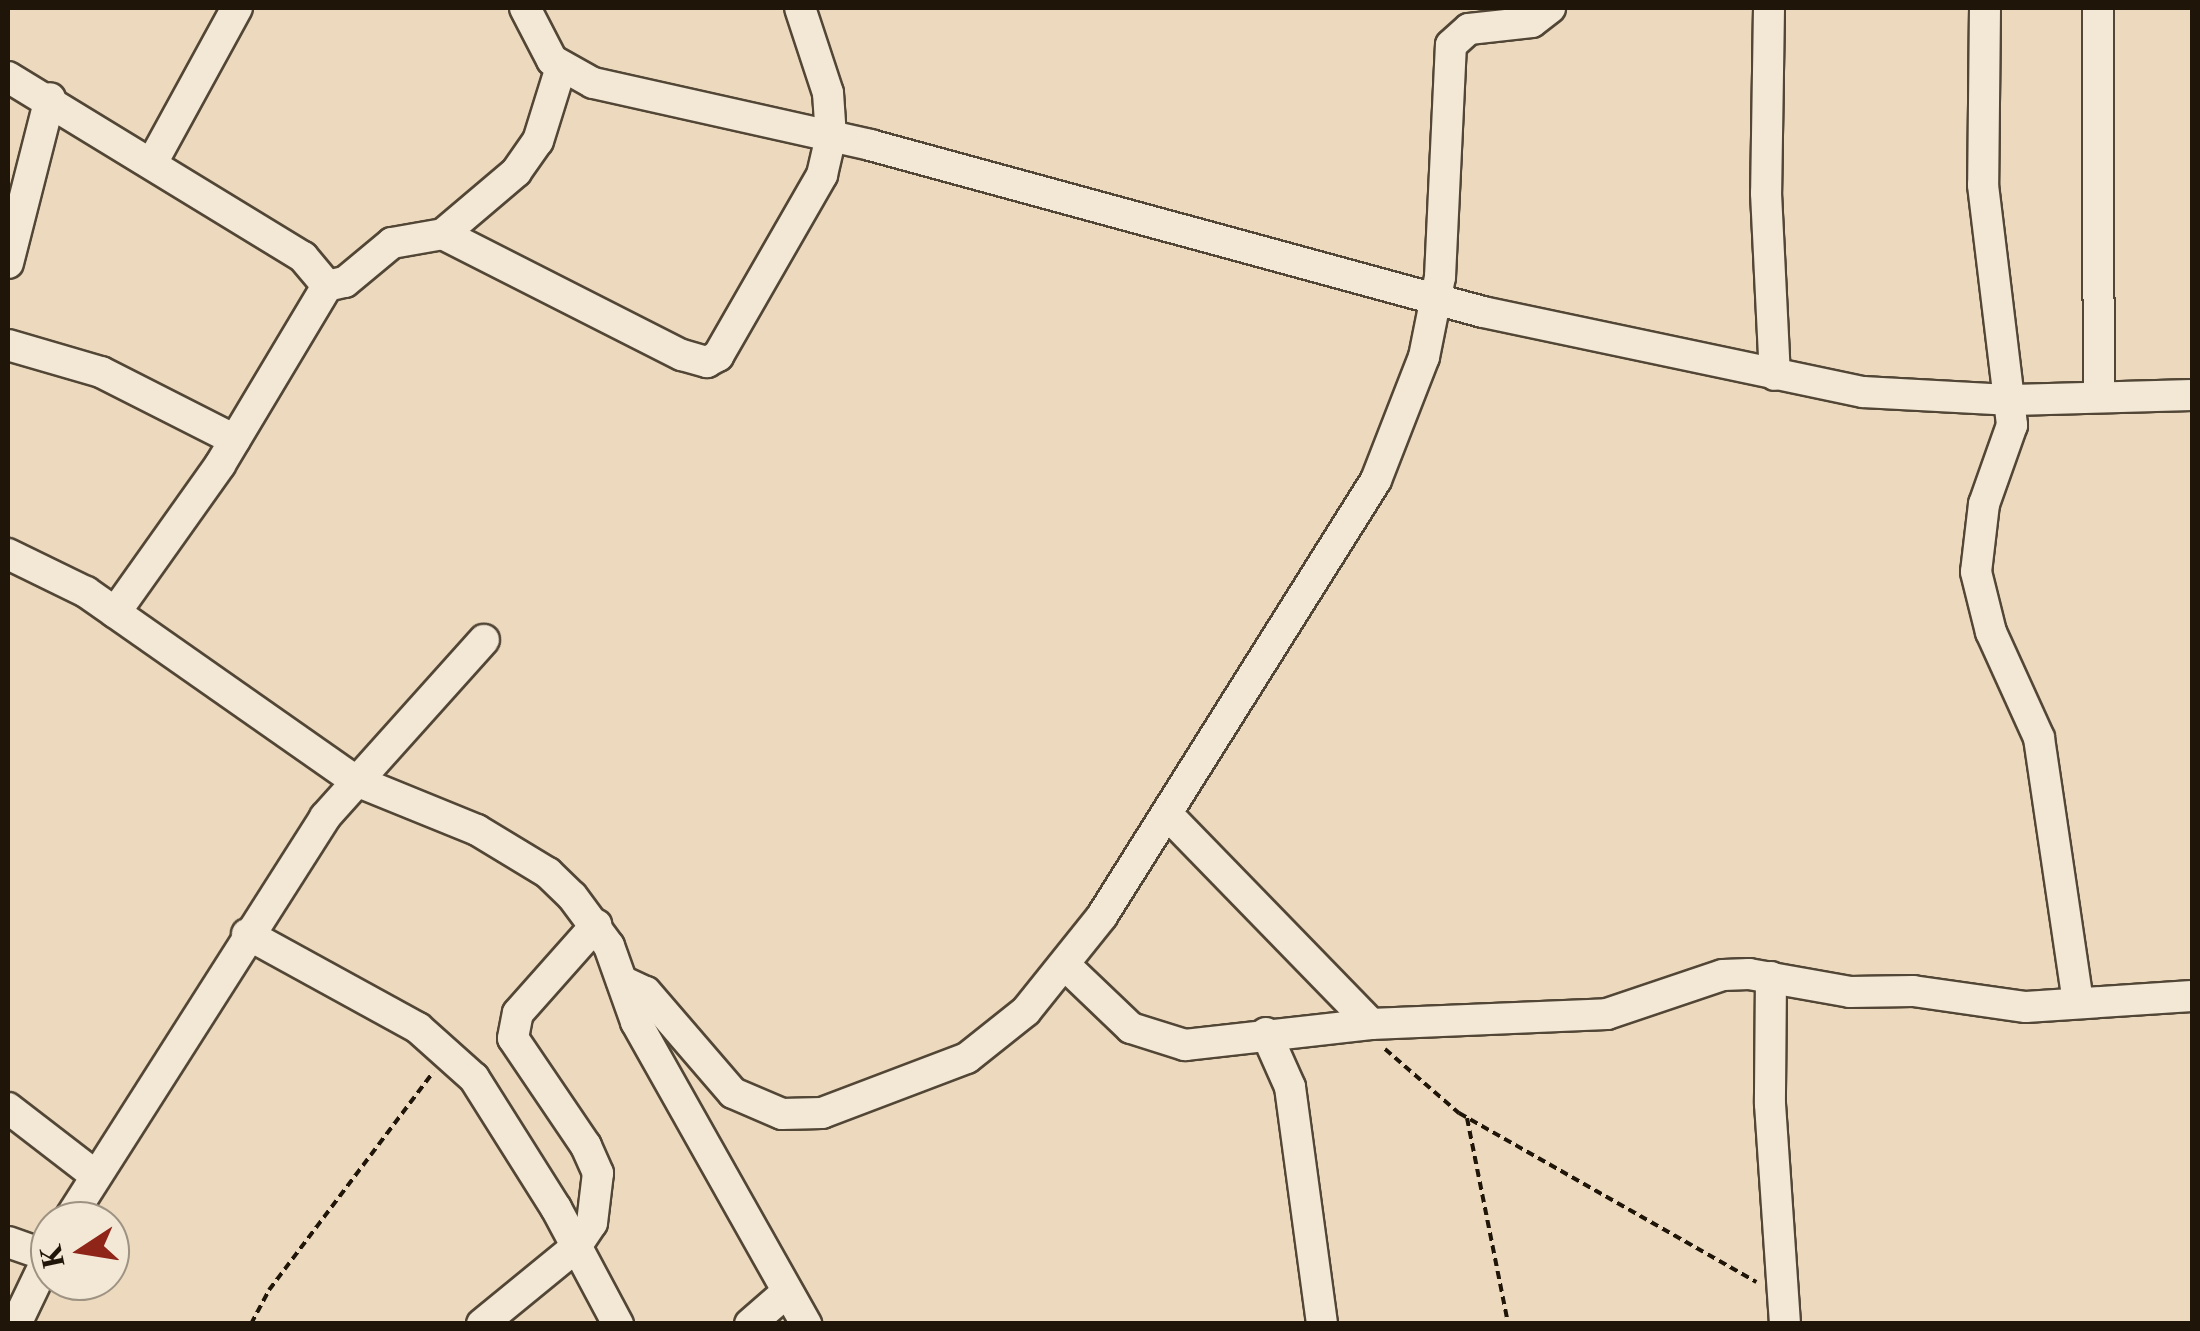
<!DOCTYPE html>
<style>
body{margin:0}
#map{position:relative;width:2200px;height:1331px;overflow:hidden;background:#eddabe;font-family:"Libre Caslon Text",serif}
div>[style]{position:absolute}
.path>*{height:4px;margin-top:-2px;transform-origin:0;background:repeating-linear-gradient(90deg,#1f1508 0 8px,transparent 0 13px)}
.roads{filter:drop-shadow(2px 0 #524636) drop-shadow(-2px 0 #524636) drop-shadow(0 2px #524636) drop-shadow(0 -2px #524636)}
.minor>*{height:30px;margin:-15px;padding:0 15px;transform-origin:15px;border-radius:15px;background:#f3e7d5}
span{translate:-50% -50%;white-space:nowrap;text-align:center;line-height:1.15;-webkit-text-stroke:9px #f3e7d5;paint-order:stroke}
.frame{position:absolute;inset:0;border:10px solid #1f1508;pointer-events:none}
.north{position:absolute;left:30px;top:1201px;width:100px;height:100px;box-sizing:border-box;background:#f3e7d5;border:2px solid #9e9383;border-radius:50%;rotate:258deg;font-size:28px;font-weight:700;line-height:40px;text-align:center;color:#1f1508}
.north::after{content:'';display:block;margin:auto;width:35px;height:45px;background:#8f2418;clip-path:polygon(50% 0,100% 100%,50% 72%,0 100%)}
</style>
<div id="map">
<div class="path">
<i style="left:1385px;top:1049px;width:98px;rotate:40.9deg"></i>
<i style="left:1459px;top:1113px;width:342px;rotate:29.6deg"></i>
<i style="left:1467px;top:1118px;width:210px;rotate:78.7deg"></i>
<i style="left:251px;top:1324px;width:38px;rotate:-62deg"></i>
<i style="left:269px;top:1290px;width:273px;rotate:-53deg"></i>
</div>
<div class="roads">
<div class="minor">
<i style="left:525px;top:8px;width:59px;rotate:62.6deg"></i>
<i style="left:552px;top:60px;width:47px;rotate:29.3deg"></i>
<i style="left:593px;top:83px;width:284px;rotate:12.6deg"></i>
<i style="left:870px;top:145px;width:635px;rotate:15.24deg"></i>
<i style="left:1483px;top:312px;width:388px;rotate:11.9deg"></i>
<i style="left:1863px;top:392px;width:150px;rotate:3.1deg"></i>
<i style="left:2013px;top:400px;width:179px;rotate:-1.6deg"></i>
<i style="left:1769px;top:8px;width:185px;rotate:90.9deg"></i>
<i style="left:1766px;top:193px;width:182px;rotate:87.2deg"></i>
<i style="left:1985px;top:8px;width:177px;rotate:90.6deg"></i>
<i style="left:1983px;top:185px;width:242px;rotate:83.1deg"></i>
<i style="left:2012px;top:425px;width:84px;rotate:109.5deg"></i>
<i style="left:1984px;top:504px;width:68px;rotate:96.7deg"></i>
<i style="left:1976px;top:572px;width:62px;rotate:76deg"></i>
<i style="left:1991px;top:632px;width:116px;rotate:65.6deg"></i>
<i style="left:2039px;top:738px;width:266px;rotate:81.6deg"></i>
<i style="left:2098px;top:8px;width:389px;rotate:89.9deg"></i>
<i style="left:8px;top:77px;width:346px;rotate:31.4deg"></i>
<i style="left:303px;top:257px;width:38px;rotate:50deg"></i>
<i style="left:327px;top:286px;width:209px;rotate:120.9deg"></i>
<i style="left:220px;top:465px;width:181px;rotate:125.4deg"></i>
<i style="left:152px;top:163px;width:177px;rotate:-61.3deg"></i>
<i style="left:443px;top:234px;width:268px;rotate:26.9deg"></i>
<i style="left:682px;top:355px;width:26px;rotate:16deg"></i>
<i style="left:707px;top:362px;width:13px;rotate:-29deg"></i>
<i style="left:718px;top:356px;width:209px;rotate:-60.1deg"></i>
<i style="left:822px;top:175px;width:39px;rotate:-77deg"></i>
<i style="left:831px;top:137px;width:44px;rotate:-93.9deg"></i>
<i style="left:828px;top:93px;width:89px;rotate:-108.2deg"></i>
<i style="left:8px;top:263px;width:170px;rotate:-75.7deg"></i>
<i style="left:327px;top:286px;width:18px;rotate:-13deg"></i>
<i style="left:345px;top:282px;width:61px;rotate:-39.7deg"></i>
<i style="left:392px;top:243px;width:52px;rotate:-10deg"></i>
<i style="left:443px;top:234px;width:96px;rotate:-40.3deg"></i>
<i style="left:516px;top:172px;width:38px;rotate:-55deg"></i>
<i style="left:538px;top:141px;width:77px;rotate:-72.7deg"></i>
<i style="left:8px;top:345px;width:97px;rotate:16.2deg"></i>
<i style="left:101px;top:372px;width:150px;rotate:26.9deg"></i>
<i style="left:8px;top:554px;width:87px;rotate:26deg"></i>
<i style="left:86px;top:592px;width:327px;rotate:35deg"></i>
<i style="left:354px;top:780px;width:133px;rotate:22.1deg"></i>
<i style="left:477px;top:830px;width:83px;rotate:31.2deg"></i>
<i style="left:548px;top:873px;width:33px;rotate:44deg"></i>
<i style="left:572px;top:896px;width:62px;rotate:53.5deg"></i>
<i style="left:609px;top:946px;width:81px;rotate:70.4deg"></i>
<i style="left:636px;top:1022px;width:347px;rotate:60.6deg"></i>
<i style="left:1168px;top:815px;width:291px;rotate:45.8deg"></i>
<i style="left:247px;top:934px;width:195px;rotate:28.8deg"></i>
<i style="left:418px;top:1028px;width:75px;rotate:41.8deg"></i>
<i style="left:474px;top:1078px;width:154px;rotate:57.8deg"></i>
<i style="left:556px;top:1208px;width:132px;rotate:61.9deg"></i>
<i style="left:1065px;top:965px;width:91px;rotate:43.7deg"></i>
<i style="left:1131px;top:1028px;width:57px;rotate:17.5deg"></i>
<i style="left:1185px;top:1045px;width:187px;rotate:-6.4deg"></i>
<i style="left:1371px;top:1024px;width:236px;rotate:-2.4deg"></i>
<i style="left:1607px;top:1014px;width:122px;rotate:-18.6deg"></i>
<i style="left:1723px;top:975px;width:26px;rotate:-2deg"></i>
<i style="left:1749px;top:974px;width:103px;rotate:10.1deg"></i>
<i style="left:1850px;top:992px;width:63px;rotate:-0.9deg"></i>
<i style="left:1913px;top:991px;width:114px;rotate:8.1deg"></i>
<i style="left:2026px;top:1007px;width:166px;rotate:-3.8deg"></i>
<i style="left:1771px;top:977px;width:127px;rotate:90.5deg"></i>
<i style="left:1770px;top:1104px;width:221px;rotate:86.1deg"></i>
<i style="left:622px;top:981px;width:26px;rotate:25deg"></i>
<i style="left:646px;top:992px;width:133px;rotate:49.3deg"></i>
<i style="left:733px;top:1093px;width:53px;rotate:23.2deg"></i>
<i style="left:782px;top:1114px;width:40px;rotate:-1.4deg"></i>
<i style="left:822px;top:1113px;width:155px;rotate:-20.8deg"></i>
<i style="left:967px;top:1058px;width:75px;rotate:-38.5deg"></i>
<i style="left:1026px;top:1011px;width:122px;rotate:-51.3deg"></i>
<i style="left:1102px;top:916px;width:515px;rotate:-57.85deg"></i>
<i style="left:1376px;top:480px;width:132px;rotate:-68.7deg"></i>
<i style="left:1424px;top:357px;width:82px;rotate:-78.7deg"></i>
<i style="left:1440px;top:277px;width:232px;rotate:-87.3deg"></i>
<i style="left:1451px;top:45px;width:24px;rotate:-42deg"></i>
<i style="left:1469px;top:29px;width:63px;rotate:-6.3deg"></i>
<i style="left:1532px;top:22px;width:23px;rotate:-38deg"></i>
<i style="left:1266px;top:1033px;width:59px;rotate:66deg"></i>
<i style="left:1290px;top:1087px;width:239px;rotate:82.3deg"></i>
<i style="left:8px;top:1108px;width:110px;rotate:37.6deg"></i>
<i style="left:68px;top:1221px;width:479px;rotate:-57.5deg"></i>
<i style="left:325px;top:817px;width:238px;rotate:-48.1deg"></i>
<i style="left:8px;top:1242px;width:42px;rotate:19.3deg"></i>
<i style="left:16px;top:1324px;width:79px;rotate:-64.4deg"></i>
<i style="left:482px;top:1324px;width:120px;rotate:-39.3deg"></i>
<i style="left:575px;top:1248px;width:30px;rotate:-56deg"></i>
<i style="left:592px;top:1223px;width:50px;rotate:-83.2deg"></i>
<i style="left:598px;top:1173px;width:30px;rotate:-114deg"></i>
<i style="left:586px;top:1146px;width:130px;rotate:-124.1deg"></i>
<i style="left:513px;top:1038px;width:25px;rotate:-79deg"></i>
<i style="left:518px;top:1013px;width:118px;rotate:-48.4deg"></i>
<i style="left:750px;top:1324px;width:49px;rotate:-40.9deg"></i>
</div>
</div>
<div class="frame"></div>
<div class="north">K</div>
</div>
